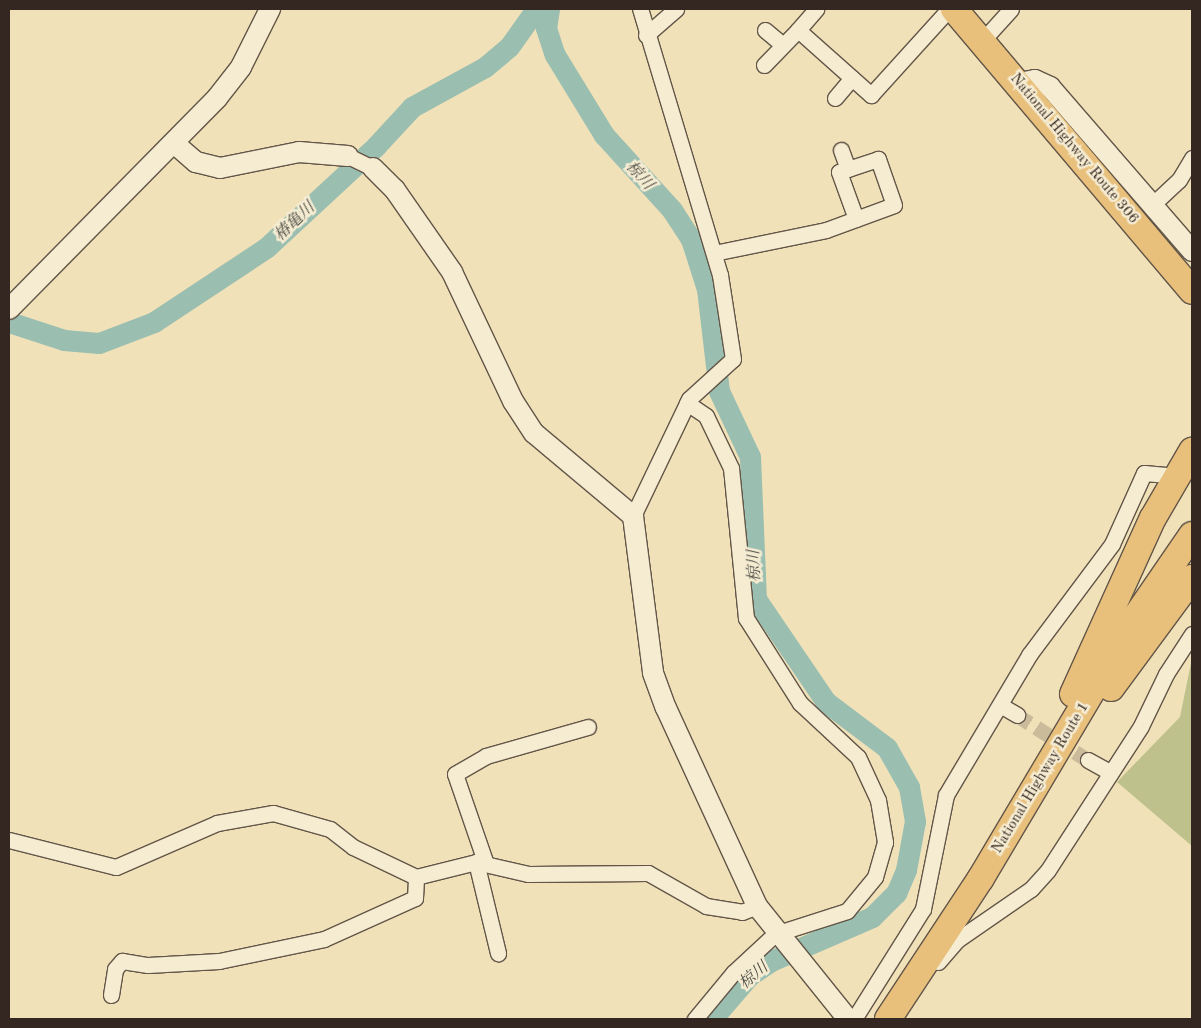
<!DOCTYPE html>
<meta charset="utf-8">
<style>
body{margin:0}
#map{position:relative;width:1201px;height:1028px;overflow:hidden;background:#f0e1b9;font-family:"Old Standard TT","Noto Serif JP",serif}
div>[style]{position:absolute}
.green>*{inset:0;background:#bec18b}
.river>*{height:21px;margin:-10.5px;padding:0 10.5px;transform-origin:10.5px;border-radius:10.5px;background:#9abeb0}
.street-tunnel>*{height:15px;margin-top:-7.5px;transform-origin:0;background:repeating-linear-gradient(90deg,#cabc9b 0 15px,transparent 0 23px)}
.roads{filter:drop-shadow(1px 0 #635648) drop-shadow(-1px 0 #635648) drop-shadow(0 1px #635648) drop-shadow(0 -1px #635648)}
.street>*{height:15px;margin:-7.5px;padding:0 7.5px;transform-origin:7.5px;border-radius:7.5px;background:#f5ecd2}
.secondary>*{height:20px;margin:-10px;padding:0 10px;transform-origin:10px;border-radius:10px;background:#f5ecd2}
.highway>*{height:26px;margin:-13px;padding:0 13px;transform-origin:13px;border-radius:13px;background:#e8c07c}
span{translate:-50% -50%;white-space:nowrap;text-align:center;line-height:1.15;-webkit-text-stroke:5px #f5ecd2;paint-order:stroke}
.street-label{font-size:15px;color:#342722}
.water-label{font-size:16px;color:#4e4d46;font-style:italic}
.frame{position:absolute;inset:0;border:10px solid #342722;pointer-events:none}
</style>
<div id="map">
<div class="green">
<i style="clip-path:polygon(1192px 658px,1192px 846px,1117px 782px,1180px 717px)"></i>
</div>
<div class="river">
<i style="left:549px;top:9px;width:19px;rotate:99deg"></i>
<i style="left:546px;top:28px;width:28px;rotate:72deg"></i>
<i style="left:555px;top:55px;width:94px;rotate:58.5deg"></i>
<i style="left:604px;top:135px;width:101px;rotate:47.8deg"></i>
<i style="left:672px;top:210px;width:35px;rotate:57deg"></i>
<i style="left:691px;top:239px;width:52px;rotate:72.3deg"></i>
<i style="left:707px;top:289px;width:103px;rotate:83.3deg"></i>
<i style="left:719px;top:391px;width:73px;rotate:64.8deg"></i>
<i style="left:750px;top:457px;width:142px;rotate:87.6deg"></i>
<i style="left:756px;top:599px;width:125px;rotate:55.8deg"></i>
<i style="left:826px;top:702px;width:76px;rotate:37deg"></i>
<i style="left:887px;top:748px;width:45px;rotate:60.6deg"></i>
<i style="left:909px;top:787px;width:35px;rotate:80deg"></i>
<i style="left:915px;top:821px;width:50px;rotate:100.4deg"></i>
<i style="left:906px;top:870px;width:25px;rotate:113deg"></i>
<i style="left:896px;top:893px;width:34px;rotate:135deg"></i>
<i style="left:872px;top:917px;width:110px;rotate:156.5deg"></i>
<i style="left:771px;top:961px;width:27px;rotate:146deg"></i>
<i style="left:749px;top:976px;width:57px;rotate:130.7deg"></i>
<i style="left:9px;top:322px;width:58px;rotate:18.1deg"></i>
<i style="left:64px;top:340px;width:35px;rotate:5deg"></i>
<i style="left:99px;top:343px;width:59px;rotate:-20.9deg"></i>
<i style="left:154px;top:322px;width:134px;rotate:-33.5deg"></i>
<i style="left:266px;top:248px;width:150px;rotate:-42.8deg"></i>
<i style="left:376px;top:146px;width:53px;rotate:-47.3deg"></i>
<i style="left:412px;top:107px;width:83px;rotate:-28.7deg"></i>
<i style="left:485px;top:67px;width:31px;rotate:-40deg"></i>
<i style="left:509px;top:47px;width:47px;rotate:-54.6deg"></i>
</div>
<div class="street-tunnel">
<i style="left:1017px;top:715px;width:84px;rotate:32.4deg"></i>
</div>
<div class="roads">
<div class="street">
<i style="left:765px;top:30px;width:23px;rotate:40deg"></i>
<i style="left:798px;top:30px;width:28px;rotate:-49deg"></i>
<i style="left:646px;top:35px;width:40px;rotate:-41deg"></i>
<i style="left:982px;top:41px;width:43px;rotate:-47.8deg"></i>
<i style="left:764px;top:65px;width:49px;rotate:-45.8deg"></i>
<i style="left:798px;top:30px;width:98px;rotate:41.7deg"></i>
<i style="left:871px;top:95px;width:116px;rotate:-47.8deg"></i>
<i style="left:835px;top:98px;width:26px;rotate:-50deg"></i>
<i style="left:841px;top:150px;width:20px;rotate:70deg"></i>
<i style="left:348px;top:156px;width:28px;rotate:26deg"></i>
<i style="left:1152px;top:205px;width:37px;rotate:-43deg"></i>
<i style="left:1179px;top:180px;width:26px;rotate:-59deg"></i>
<i style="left:714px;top:253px;width:114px;rotate:-11.6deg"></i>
<i style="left:826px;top:230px;width:72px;rotate:-20.2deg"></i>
<i style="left:894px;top:205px;width:49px;rotate:-109.2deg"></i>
<i style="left:878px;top:159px;width:41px;rotate:161.6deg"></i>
<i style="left:839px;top:172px;width:50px;rotate:70.1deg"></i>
<i style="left:687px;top:403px;width:23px;rotate:34deg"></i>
<i style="left:706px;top:416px;width:58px;rotate:64.3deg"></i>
<i style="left:731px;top:468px;width:151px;rotate:84.3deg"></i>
<i style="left:746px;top:618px;width:101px;rotate:57.6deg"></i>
<i style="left:800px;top:703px;width:79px;rotate:43deg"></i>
<i style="left:858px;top:757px;width:47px;rotate:65.1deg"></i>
<i style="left:878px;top:800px;width:43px;rotate:80.5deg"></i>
<i style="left:885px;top:842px;width:36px;rotate:106deg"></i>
<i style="left:875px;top:877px;width:44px;rotate:129.5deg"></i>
<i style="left:847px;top:911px;width:76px;rotate:162.3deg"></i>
<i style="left:775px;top:934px;width:57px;rotate:137.1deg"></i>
<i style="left:733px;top:973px;width:60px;rotate:129.6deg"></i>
<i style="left:633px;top:516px;width:130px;rotate:-64.4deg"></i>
<i style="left:689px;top:399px;width:59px;rotate:-42.3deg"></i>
<i style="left:733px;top:359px;width:85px;rotate:-98.8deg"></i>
<i style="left:720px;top:275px;width:278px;rotate:-106.7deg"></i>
<i style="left:1000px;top:705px;width:20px;rotate:30deg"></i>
<i style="left:1088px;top:760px;width:26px;rotate:29deg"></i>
<i style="left:9px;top:840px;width:110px;rotate:14.2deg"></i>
<i style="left:116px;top:867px;width:110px;rotate:-23.5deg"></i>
<i style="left:217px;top:823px;width:57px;rotate:-10.1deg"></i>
<i style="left:273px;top:813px;width:59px;rotate:15.7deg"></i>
<i style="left:330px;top:829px;width:29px;rotate:38deg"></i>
<i style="left:353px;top:847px;width:70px;rotate:25.5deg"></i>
<i style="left:476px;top:862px;width:94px;rotate:76.4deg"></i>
<i style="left:486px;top:864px;width:95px;rotate:-109deg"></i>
<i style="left:455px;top:774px;width:36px;rotate:-30deg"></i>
<i style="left:486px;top:756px;width:106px;rotate:-15.9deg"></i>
<i style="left:416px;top:877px;width:62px;rotate:-14deg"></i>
<i style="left:476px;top:862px;width:53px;rotate:13deg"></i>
<i style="left:528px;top:874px;width:120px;rotate:-0.5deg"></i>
<i style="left:648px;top:873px;width:67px;rotate:29.6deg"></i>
<i style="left:706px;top:906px;width:36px;rotate:9deg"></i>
<i style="left:742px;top:912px;width:16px;rotate:-22deg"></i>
<i style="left:938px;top:962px;width:29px;rotate:-49deg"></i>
<i style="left:957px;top:940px;width:90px;rotate:-34.6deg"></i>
<i style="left:1031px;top:889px;width:25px;rotate:-48deg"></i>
<i style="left:1048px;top:870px;width:171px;rotate:-57.1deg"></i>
<i style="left:1141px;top:726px;width:58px;rotate:-64.3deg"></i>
<i style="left:1166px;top:674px;width:48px;rotate:-57deg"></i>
<i style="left:111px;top:995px;width:26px;rotate:-81deg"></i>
<i style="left:115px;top:969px;width:11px;rotate:-49deg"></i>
<i style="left:122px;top:961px;width:26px;rotate:9deg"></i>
<i style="left:148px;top:965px;width:71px;rotate:-3.2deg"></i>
<i style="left:219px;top:961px;width:107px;rotate:-11.8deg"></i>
<i style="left:324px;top:939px;width:100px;rotate:-24.3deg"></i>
<i style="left:415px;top:898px;width:21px;rotate:-87deg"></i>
<i style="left:854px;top:1019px;width:130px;rotate:-57.9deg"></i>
<i style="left:923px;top:909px;width:116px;rotate:-78.6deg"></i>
<i style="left:946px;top:795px;width:163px;rotate:-59.3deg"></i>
<i style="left:1029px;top:655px;width:139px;rotate:-53.2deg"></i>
<i style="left:1112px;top:544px;width:78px;rotate:-65.7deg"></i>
<i style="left:1144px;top:473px;width:33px;rotate:5deg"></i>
</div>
<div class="secondary">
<i style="left:1019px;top:83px;width:16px;rotate:-11deg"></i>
<i style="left:1035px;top:80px;width:17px;rotate:25deg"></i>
<i style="left:1050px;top:87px;width:217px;rotate:49.1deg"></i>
<i style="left:175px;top:144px;width:28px;rotate:41deg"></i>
<i style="left:196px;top:162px;width:25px;rotate:14deg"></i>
<i style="left:220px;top:168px;width:81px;rotate:-11.4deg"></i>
<i style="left:299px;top:152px;width:49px;rotate:4.7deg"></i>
<i style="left:373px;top:168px;width:31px;rotate:45deg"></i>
<i style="left:395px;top:190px;width:100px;rotate:55.2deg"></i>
<i style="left:452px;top:272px;width:143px;rotate:64.7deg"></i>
<i style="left:513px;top:401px;width:38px;rotate:57deg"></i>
<i style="left:534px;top:433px;width:129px;rotate:40deg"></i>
<i style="left:633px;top:516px;width:158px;rotate:82.7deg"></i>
<i style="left:653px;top:673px;width:37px;rotate:70deg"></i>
<i style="left:666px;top:708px;width:218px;rotate:65.3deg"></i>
<i style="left:757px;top:906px;width:145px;rotate:51.2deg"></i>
<i style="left:9px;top:309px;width:296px;rotate:-45.4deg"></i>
<i style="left:217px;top:98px;width:39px;rotate:-52deg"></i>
<i style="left:241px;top:67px;width:65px;rotate:-63.4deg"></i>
</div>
<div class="highway">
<i style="left:954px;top:9px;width:369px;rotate:49.8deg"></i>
<i style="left:1111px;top:688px;width:137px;rotate:-53.6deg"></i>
<i style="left:1073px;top:694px;width:193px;rotate:-65.6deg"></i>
<i style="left:1153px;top:518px;width:78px;rotate:-59.8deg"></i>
<i style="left:888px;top:1019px;width:169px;rotate:-56.6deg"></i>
<i style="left:981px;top:878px;width:306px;rotate:-59.3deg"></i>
<i style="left:1137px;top:615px;width:97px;rotate:-55.5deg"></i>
</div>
</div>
<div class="street-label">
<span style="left:1074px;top:149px;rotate:50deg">National Highway Route 306</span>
<span style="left:1041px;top:778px;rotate:-59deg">National Highway Route 1</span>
</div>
<div class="water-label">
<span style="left:639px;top:176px;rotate:48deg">椋川</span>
<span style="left:295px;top:222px;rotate:-43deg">椿亀川</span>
<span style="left:755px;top:566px;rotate:-92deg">椋川</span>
<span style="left:754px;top:976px;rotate:-40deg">椋川</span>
</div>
<div class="frame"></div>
</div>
